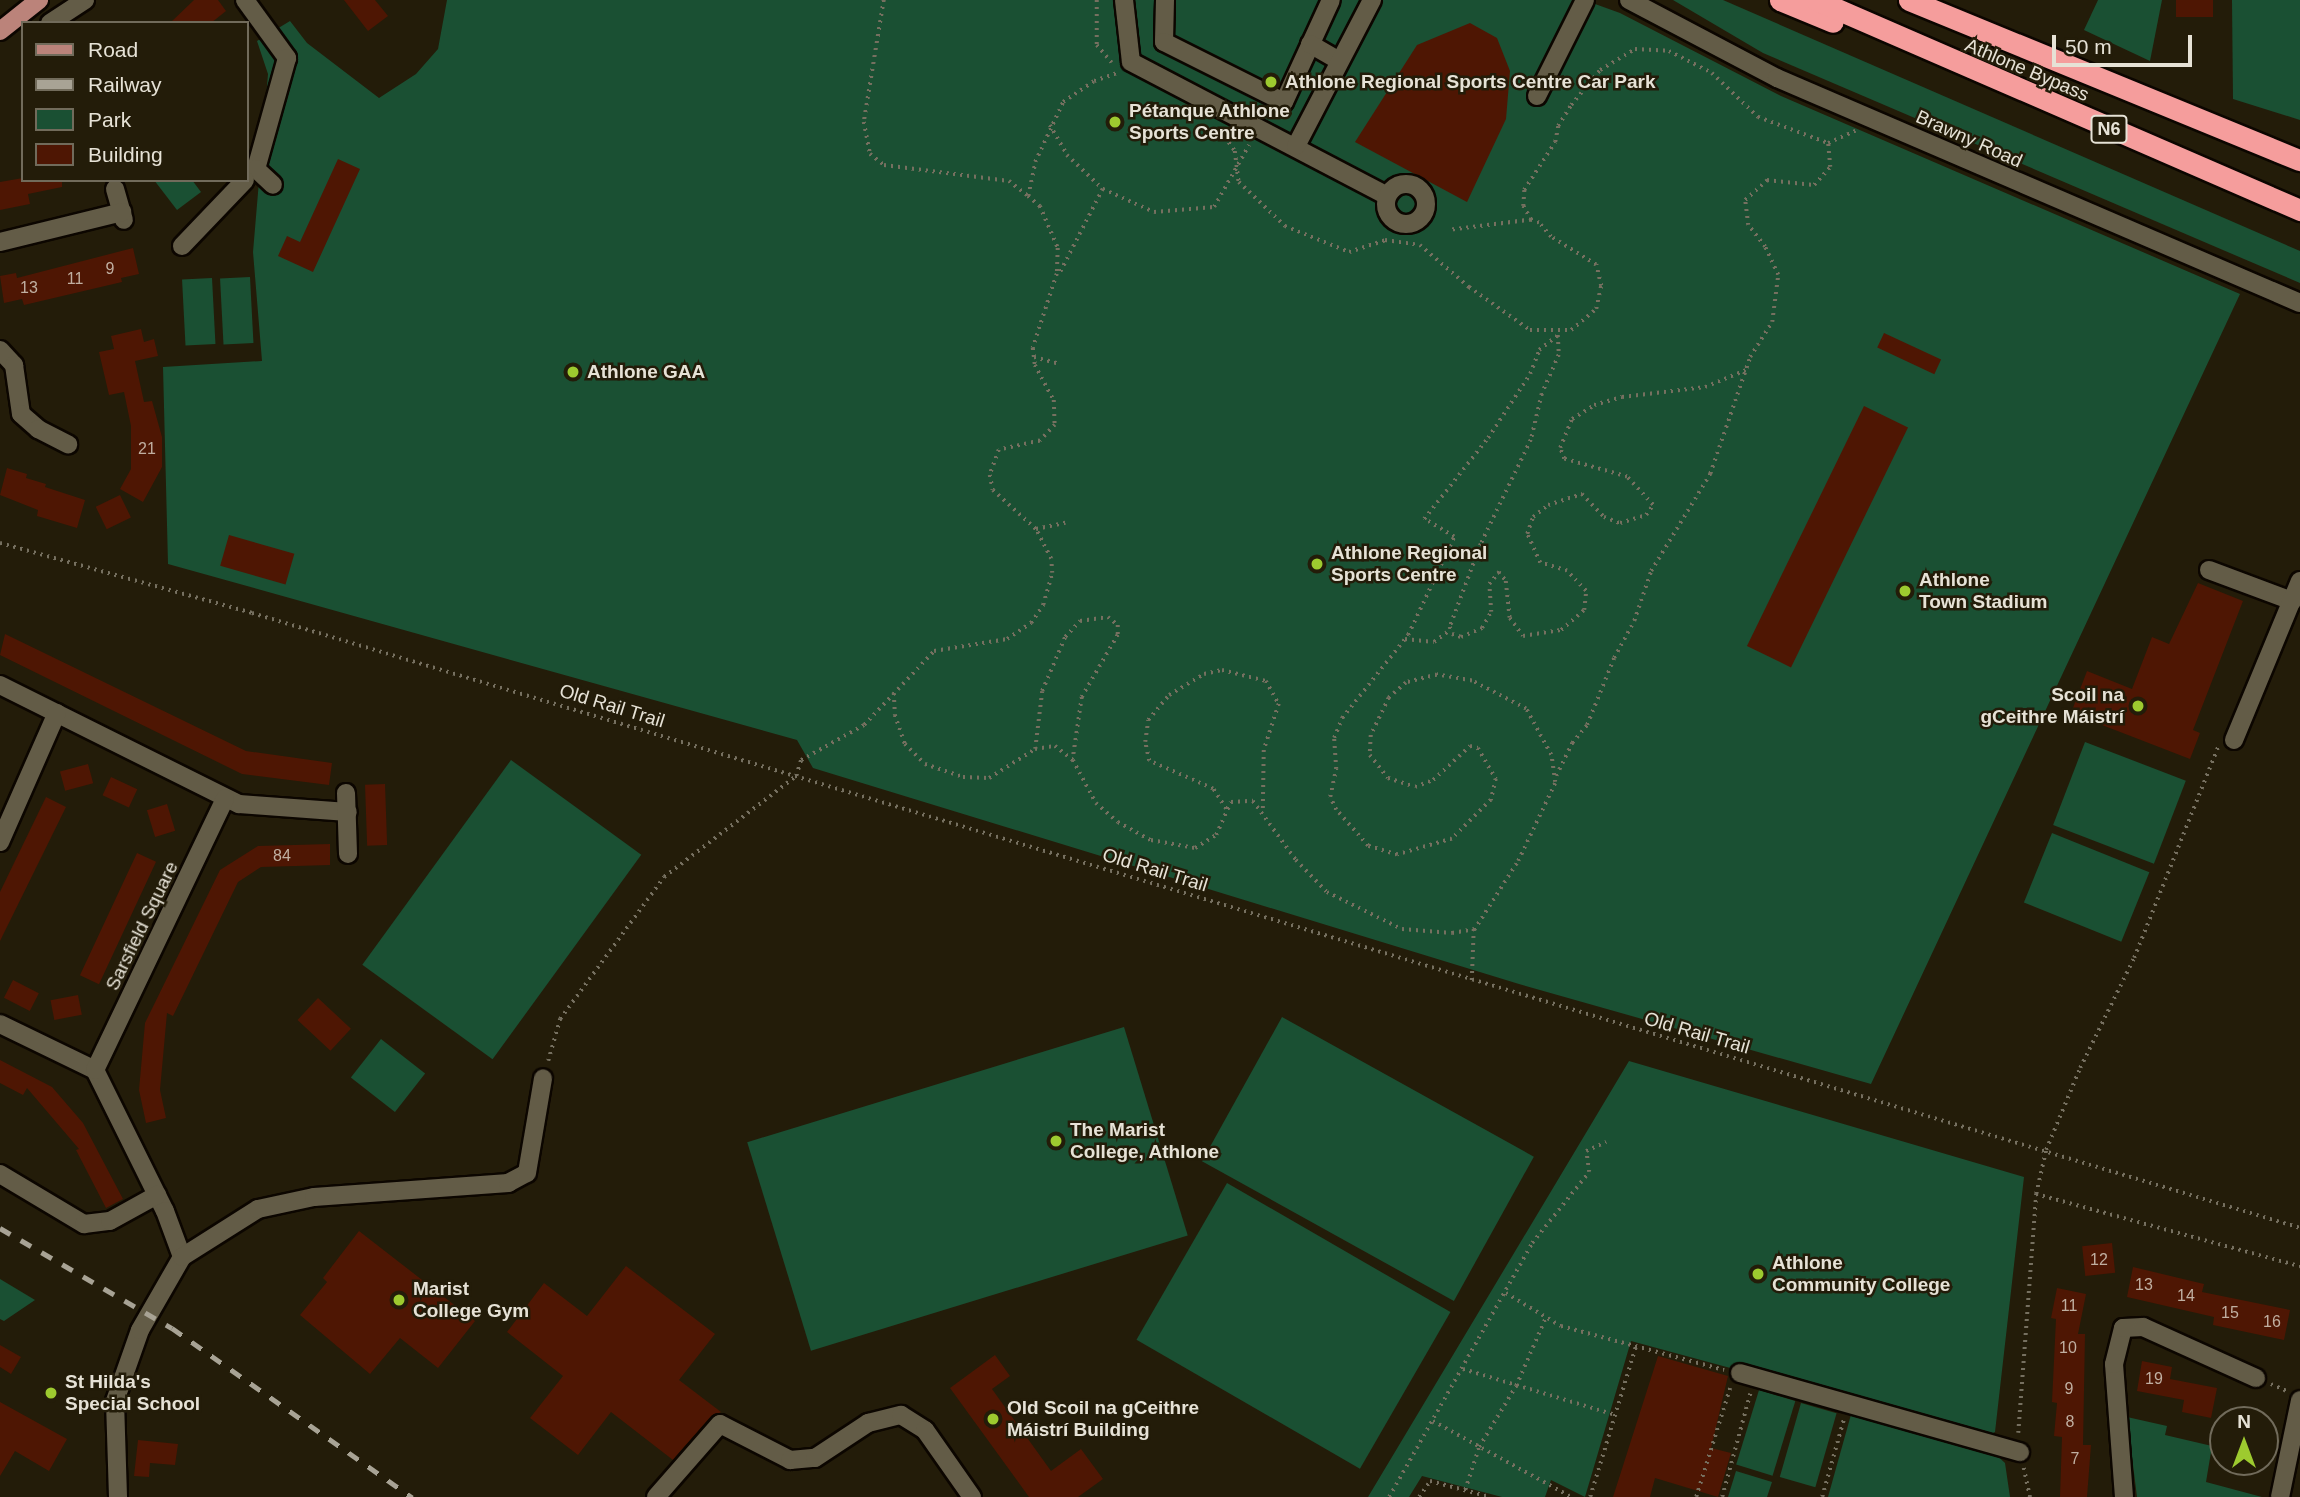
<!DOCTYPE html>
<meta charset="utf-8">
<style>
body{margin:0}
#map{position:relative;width:2300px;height:1497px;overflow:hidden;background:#231c09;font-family:Arial,sans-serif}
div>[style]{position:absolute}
.green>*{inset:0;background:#1a5033;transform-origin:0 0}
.building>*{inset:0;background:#4e1603;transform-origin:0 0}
.path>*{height:3.5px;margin-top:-1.75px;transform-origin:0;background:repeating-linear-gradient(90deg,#767060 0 2px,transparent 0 7px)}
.roads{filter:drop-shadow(2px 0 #0c0600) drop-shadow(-2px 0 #0c0600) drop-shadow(0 2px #0c0600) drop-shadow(0 -2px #0c0600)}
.minor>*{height:18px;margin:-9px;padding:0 9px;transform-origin:9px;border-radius:9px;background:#635c47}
.minor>.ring{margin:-9px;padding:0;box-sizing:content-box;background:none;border:18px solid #635c47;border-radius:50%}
.major>*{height:18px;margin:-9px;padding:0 9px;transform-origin:9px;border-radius:9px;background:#bb837a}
.highway>*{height:21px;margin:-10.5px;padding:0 10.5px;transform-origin:10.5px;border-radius:10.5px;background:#f59d9c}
.rail>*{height:5px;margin-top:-2.5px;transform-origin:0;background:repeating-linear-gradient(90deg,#a8a395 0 12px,transparent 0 24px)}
.dots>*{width:19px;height:19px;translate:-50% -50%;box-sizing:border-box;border:4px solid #231c09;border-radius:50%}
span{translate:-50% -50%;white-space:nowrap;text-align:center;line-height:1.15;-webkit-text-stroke:5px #231c09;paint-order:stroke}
.number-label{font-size:16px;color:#c0afa1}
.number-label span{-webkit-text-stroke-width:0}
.shield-label span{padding:2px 5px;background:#231c09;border:2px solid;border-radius:5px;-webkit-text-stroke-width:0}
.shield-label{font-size:18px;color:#e6e2d6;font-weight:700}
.street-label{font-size:19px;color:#e6e2d6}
.poi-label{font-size:19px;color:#e6e2d6;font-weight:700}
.left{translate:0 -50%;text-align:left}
.right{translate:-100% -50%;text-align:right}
.legend{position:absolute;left:21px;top:21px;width:228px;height:161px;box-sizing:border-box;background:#231c09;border:2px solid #716b5b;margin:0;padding:9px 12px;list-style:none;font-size:21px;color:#e6e2d6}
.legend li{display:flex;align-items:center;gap:14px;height:35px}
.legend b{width:35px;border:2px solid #716b5b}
.north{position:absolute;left:2209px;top:1406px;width:70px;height:70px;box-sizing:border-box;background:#231c09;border:2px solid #716b5b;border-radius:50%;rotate:0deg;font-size:19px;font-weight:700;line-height:28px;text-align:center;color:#e6e2d6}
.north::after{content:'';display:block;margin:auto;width:24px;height:32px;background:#9dca2f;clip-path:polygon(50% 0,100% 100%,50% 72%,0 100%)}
.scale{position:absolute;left:2052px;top:35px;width:140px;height:32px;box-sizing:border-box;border:4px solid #e6e2d6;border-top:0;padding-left:9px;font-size:21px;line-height:24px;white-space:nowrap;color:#e6e2d6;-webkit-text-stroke:5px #231c09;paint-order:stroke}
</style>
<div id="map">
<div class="green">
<i style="clip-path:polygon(447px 0,1584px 0,1620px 13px,1781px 96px,2240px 294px,1871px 1084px,1519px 984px,813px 768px,797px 740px,168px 564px,163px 367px,262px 361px,253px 252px,268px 74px,257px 41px,290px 21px,307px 43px,379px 98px,416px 74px,438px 49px)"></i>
<i style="clip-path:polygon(1673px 0,1723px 0,2300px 251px,2300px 283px,1763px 53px)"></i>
<i style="clip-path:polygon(2098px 0,2162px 0,2150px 61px,2084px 30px)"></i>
<i style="clip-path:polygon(2232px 0,2300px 0,2300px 120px,2233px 99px)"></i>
<i style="clip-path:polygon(154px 180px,192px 180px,201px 192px,177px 210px)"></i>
<i style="left:250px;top:277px;width:66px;height:30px;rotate:87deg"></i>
<i style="left:212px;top:278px;width:66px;height:30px;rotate:87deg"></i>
<i style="left:2085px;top:742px;width:108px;height:89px;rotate:21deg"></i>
<i style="left:511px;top:760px;width:161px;height:253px;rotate:36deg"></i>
<i style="left:2052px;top:833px;width:105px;height:75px;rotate:22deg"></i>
<i style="left:1282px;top:1017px;width:288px;height:165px;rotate:29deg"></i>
<i style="left:1124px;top:1027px;width:218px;height:394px;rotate:73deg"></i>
<i style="left:381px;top:1039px;width:56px;height:49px;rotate:38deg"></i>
<i style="clip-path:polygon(1629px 1061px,2024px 1177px,1995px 1432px,1985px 1437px,1631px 1341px,1585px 1497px,1551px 1480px,1545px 1497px,1502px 1497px,1422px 1476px,1409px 1497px,1368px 1497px)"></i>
<i style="left:1227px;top:1183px;width:258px;height:181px;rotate:30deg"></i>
<i style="clip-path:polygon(0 1279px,35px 1300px,4px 1321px,0 1319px)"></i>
<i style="left:1759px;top:1390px;width:38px;height:78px;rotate:17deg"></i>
<i style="left:1801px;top:1403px;width:37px;height:77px;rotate:16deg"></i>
<i style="clip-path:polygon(1852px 1411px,1992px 1451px,2005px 1463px,2010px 1497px,1828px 1497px)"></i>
<i style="clip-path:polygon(2127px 1417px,2167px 1426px,2165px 1435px,2212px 1446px,2206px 1482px,2262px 1497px,2137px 1497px)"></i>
<i style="clip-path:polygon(1736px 1471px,1772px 1482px,1767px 1497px,1728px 1497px)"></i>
</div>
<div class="building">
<i style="clip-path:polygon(194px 0,218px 0,226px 11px,211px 23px,170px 23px)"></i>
<i style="clip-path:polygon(344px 0,375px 0,388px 16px,368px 31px)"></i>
<i style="left:2176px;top:0;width:37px;height:17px"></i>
<i style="clip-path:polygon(1470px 23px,1497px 38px,1510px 71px,1506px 119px,1467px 202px,1355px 142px,1417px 45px)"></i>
<i style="clip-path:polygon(338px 159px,360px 169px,313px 272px,278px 256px,287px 236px,300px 242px)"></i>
<i style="clip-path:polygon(23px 178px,62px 180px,62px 187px,28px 194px,30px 204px,0 210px,0 182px)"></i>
<i style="clip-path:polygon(133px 248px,139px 274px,121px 278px,122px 282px,24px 305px,22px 299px,4px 303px,0 276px,16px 273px,17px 278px)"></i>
<i style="clip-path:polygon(141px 329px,144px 342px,154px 339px,158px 356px,135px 361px,144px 402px,152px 401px,162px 437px,162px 467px,143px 502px,120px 489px,131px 469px,131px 426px,124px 392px,109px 395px,99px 352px,114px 349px,111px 336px)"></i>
<i style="left:1884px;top:333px;width:63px;height:16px;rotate:25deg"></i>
<i style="left:1864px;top:406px;width:49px;height:267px;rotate:26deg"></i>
<i style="clip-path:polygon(7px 468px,27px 474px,26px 478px,46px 484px,45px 487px,85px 500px,77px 528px,37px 516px,38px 510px,0 495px)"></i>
<i style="left:120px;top:495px;width:25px;height:27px;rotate:64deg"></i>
<i style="left:229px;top:535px;width:68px;height:32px;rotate:16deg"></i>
<i style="clip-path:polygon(2198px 583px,2243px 601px,2193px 730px,2200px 733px,2190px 759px,2071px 713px,2087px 671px,2132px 689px,2152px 637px,2169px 644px)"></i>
<i style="clip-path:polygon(5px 634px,246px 751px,332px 763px,329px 785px,242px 774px,0 655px)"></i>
<i style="left:88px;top:764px;width:20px;height:29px;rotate:75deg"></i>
<i style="left:111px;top:777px;width:29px;height:20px;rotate:25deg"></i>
<i style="left:385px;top:784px;width:61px;height:20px;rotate:88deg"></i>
<i style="clip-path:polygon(46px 797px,66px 807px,0 941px,0 892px)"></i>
<i style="left:167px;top:804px;width:28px;height:21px;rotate:73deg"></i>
<i style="clip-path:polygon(330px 844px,330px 865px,261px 867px,238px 882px,173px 1016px,167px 1013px,160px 1090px,166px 1118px,146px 1123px,139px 1090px,145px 1023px,220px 870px,258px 846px)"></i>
<i style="left:137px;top:853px;width:21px;height:135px;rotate:25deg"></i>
<i style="left:13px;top:980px;width:29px;height:20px;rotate:27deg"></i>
<i style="left:78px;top:995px;width:20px;height:28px;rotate:79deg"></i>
<i style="left:318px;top:998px;width:45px;height:30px;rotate:43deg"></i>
<i style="clip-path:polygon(0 1060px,52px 1087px,83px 1123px,123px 1199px,106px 1208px,76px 1150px,79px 1149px,27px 1088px,23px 1095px,0 1083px)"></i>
<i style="clip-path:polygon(359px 1231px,475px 1321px,438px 1368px,400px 1338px,370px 1374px,300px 1315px,327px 1282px,323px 1278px)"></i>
<i style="left:2112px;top:1243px;width:30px;height:30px;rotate:84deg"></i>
<i style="clip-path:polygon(626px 1266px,715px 1334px,679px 1380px,721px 1412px,711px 1417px,673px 1460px,611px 1412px,578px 1455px,530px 1418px,563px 1376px,507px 1332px,544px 1283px,587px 1316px)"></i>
<i style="clip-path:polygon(2133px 1267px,2204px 1284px,2202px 1292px,2290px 1310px,2284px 1340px,2213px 1325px,2214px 1317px,2127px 1297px)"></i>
<i style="clip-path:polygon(2057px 1288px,2086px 1294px,2078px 1334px,2085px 1334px,2083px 1445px,2091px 1445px,2087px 1497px,2060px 1497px,2062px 1437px,2054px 1436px,2057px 1403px,2052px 1402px,2056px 1319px,2051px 1318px)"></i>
<i style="clip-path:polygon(0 1345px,21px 1357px,11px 1374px,0 1367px)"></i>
<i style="clip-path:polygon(995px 1355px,1010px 1376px,992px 1389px,1051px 1471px,1081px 1449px,1103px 1479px,1078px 1497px,1029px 1497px,950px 1388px)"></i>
<i style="clip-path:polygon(1658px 1356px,1728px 1376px,1711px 1448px,1731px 1453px,1718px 1497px,1655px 1478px,1650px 1497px,1613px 1497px)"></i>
<i style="clip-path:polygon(2142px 1361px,2172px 1367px,2170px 1379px,2217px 1388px,2211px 1418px,2182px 1412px,2184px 1400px,2137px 1391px)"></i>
<i style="clip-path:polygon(0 1402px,67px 1439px,49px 1471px,15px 1451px,0 1476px)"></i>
<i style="clip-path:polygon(138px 1440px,178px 1444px,175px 1465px,150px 1463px,149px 1477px,134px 1476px)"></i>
</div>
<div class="path">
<i style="left:884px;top:0;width:124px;rotate:99.3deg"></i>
<i style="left:864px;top:122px;width:33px;rotate:79deg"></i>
<i style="left:870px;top:154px;width:18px;rotate:38deg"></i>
<i style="left:884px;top:165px;width:126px;rotate:7.3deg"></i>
<i style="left:1009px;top:181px;width:24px;rotate:38deg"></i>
<i style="left:1028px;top:196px;width:35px;rotate:-78deg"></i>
<i style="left:1035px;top:162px;width:66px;rotate:-65deg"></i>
<i style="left:1063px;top:102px;width:37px;rotate:-34deg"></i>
<i style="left:1094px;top:81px;width:24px;rotate:-19deg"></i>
<i style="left:1097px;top:0;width:45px;rotate:90deg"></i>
<i style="left:1097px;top:45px;width:23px;rotate:50deg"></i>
<i style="left:1050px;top:125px;width:34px;rotate:60deg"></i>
<i style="left:1067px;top:155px;width:50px;rotate:43.4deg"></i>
<i style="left:1103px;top:189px;width:97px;rotate:117.1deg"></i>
<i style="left:1221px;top:131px;width:24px;rotate:55deg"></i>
<i style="left:1235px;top:151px;width:31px;rotate:83deg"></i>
<i style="left:1239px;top:182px;width:64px;rotate:43.7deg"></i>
<i style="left:1285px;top:226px;width:69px;rotate:22.1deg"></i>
<i style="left:1349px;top:252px;width:38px;rotate:-18deg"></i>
<i style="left:1385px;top:240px;width:35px;rotate:8deg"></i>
<i style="left:1420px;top:245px;width:65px;rotate:40.6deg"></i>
<i style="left:1469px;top:287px;width:75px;rotate:35.2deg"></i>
<i style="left:1530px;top:330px;width:41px"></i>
<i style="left:1571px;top:330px;width:33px;rotate:-40deg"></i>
<i style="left:1596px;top:309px;width:24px;rotate:-78deg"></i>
<i style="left:1601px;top:286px;width:22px;rotate:-103deg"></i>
<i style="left:1596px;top:265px;width:53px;rotate:-148.1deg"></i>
<i style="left:1551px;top:237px;width:18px;rotate:-131deg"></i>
<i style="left:1539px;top:223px;width:9px;rotate:-159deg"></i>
<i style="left:1531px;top:220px;width:80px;rotate:172.8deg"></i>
<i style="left:1103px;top:189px;width:56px;rotate:24.3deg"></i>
<i style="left:1154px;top:212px;width:60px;rotate:-4.8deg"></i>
<i style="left:1214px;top:207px;width:71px;rotate:-60.6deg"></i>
<i style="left:1028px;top:196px;width:16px;rotate:40deg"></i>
<i style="left:1040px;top:206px;width:46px;rotate:66.8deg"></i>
<i style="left:1058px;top:248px;width:26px;rotate:92deg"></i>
<i style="left:1057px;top:274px;width:78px;rotate:108deg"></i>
<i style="left:1033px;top:348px;width:17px;rotate:83deg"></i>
<i style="left:1035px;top:365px;width:40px;rotate:62deg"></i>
<i style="left:1054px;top:400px;width:25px;rotate:88deg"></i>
<i style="left:1055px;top:425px;width:22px;rotate:133deg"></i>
<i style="left:1040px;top:441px;width:42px;rotate:167.6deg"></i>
<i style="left:999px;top:450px;width:27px;rotate:110deg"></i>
<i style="left:990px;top:475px;width:15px;rotate:79deg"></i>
<i style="left:993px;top:490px;width:58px;rotate:42.2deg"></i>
<i style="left:1036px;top:529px;width:30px;rotate:-12deg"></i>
<i style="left:1531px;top:220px;width:16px;rotate:-120deg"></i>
<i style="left:1523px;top:206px;width:16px;rotate:-86deg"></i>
<i style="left:1524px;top:190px;width:57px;rotate:-57.1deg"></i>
<i style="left:1555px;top:142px;width:16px;rotate:-79deg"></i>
<i style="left:1558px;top:126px;width:25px;rotate:-58deg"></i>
<i style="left:1571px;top:105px;width:45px;rotate:-50.4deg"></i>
<i style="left:1600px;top:70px;width:41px;rotate:-31deg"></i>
<i style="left:1635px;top:49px;width:34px;rotate:3deg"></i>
<i style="left:1669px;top:51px;width:48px;rotate:27.1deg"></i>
<i style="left:1712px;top:73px;width:64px;rotate:43.7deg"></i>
<i style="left:1758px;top:117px;width:75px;rotate:20.4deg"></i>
<i style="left:1034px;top:357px;width:27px;rotate:15deg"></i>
<i style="left:0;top:543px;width:262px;rotate:15.5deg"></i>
<i style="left:252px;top:613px;width:2138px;rotate:16.71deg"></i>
<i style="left:1405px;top:639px;width:29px;rotate:6deg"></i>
<i style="left:1434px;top:642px;width:21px;rotate:-37deg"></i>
<i style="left:894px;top:693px;width:22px;rotate:87deg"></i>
<i style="left:895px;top:715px;width:31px;rotate:71deg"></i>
<i style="left:905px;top:744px;width:28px;rotate:45deg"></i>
<i style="left:925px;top:764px;width:40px;rotate:18.9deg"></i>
<i style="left:963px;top:777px;width:26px;rotate:2deg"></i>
<i style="left:989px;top:778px;width:54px;rotate:-32.2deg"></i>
<i style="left:1035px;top:749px;width:20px;rotate:-9deg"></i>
<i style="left:1055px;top:746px;width:23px;rotate:38deg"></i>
<i style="left:1073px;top:760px;width:49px;rotate:61.9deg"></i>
<i style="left:1096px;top:803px;width:29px;rotate:41deg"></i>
<i style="left:1118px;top:822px;width:38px;rotate:29deg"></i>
<i style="left:1151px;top:840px;width:45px;rotate:10.3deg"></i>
<i style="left:1195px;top:848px;width:25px;rotate:-32deg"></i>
<i style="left:1216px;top:835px;width:36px;rotate:-66deg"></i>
<i style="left:1231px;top:802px;width:22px;rotate:-3deg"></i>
<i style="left:1253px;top:801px;width:73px;rotate:53.9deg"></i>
<i style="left:1296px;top:860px;width:45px;rotate:45.9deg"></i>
<i style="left:1327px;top:892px;width:84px;rotate:26.3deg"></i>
<i style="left:1402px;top:929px;width:50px;rotate:4.6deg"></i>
<i style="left:1452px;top:933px;width:22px;rotate:-10deg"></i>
<i style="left:1474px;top:929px;width:52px;rotate:92.2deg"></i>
<i style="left:1035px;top:749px;width:58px;rotate:-83.1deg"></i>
<i style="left:1042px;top:691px;width:59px;rotate:-66.9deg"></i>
<i style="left:1065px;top:637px;width:22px;rotate:-47deg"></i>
<i style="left:1080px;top:621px;width:28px;rotate:-8deg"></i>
<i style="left:1108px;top:617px;width:13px;rotate:39deg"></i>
<i style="left:1118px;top:625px;width:10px;rotate:90deg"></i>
<i style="left:1118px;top:635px;width:72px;rotate:120.1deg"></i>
<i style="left:1082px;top:697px;width:63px;rotate:98.3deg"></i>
<i style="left:1556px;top:776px;width:37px;rotate:-64deg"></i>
<i style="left:1572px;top:743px;width:23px;rotate:-50deg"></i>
<i style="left:1587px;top:725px;width:72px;rotate:-68.1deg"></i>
<i style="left:1614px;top:658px;width:42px;rotate:-61.6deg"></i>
<i style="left:1634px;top:621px;width:53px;rotate:-71.2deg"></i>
<i style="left:1651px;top:571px;width:114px;rotate:-58.7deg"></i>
<i style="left:1710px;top:474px;width:124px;rotate:-71.1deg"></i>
<i style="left:1750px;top:357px;width:41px;rotate:-57.8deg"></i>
<i style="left:1772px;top:322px;width:47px;rotate:-82.7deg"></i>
<i style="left:1778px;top:275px;width:31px;rotate:-115deg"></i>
<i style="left:1765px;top:247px;width:28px;rotate:-128deg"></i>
<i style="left:1748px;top:225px;width:25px;rotate:-97deg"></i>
<i style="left:1745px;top:200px;width:30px;rotate:-42deg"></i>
<i style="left:1767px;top:180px;width:47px;rotate:6.1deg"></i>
<i style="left:1814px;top:185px;width:24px;rotate:-48deg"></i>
<i style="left:1830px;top:167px;width:24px;rotate:-95deg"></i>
<i style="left:1828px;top:143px;width:30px;rotate:-24deg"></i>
<i style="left:1555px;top:782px;width:27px;rotate:-98deg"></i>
<i style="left:1551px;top:755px;width:52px;rotate:-118.5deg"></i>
<i style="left:1526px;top:709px;width:61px;rotate:-152.6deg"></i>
<i style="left:1472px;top:681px;width:36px;rotate:-170deg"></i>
<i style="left:1437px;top:675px;width:32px;rotate:166deg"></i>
<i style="left:1406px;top:683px;width:23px;rotate:139deg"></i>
<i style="left:1389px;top:698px;width:41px;rotate:115.9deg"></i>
<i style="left:1371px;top:735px;width:20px;rotate:93deg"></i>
<i style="left:1370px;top:755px;width:29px;rotate:52deg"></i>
<i style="left:1388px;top:778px;width:28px;rotate:18deg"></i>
<i style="left:1415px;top:787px;width:19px;rotate:-21deg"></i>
<i style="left:1433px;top:780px;width:50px;rotate:-42.6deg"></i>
<i style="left:1470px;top:746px;width:8px;rotate:14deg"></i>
<i style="left:1478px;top:748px;width:36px;rotate:60deg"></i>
<i style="left:1496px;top:779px;width:22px;rotate:103deg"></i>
<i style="left:1491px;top:800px;width:55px;rotate:135deg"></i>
<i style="left:1452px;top:839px;width:57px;rotate:163.8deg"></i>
<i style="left:1397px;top:855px;width:30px;rotate:-163deg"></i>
<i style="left:1368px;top:846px;width:48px;rotate:-131.6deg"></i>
<i style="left:1336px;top:810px;width:14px;rotate:-115deg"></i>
<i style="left:1330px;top:797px;width:29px;rotate:-78deg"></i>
<i style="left:1336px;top:769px;width:31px;rotate:-94deg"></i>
<i style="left:1334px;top:738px;width:22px;rotate:-68deg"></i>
<i style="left:1342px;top:718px;width:106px;rotate:-51.5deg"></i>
<i style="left:1408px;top:635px;width:108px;rotate:-64.9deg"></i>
<i style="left:1454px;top:537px;width:35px;rotate:-149deg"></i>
<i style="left:1424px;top:519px;width:103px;rotate:-51.7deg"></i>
<i style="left:1488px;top:438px;width:77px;rotate:-56.7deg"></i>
<i style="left:1530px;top:374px;width:26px;rotate:-69deg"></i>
<i style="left:1539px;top:350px;width:24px;rotate:-38deg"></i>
<i style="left:1558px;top:335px;width:20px;rotate:87deg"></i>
<i style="left:1559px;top:355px;width:43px;rotate:113.6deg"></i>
<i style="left:1542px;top:394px;width:47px;rotate:103.4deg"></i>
<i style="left:1531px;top:440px;width:115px;rotate:115.7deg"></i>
<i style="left:1481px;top:544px;width:89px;rotate:110.5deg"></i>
<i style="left:1450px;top:627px;width:7px;rotate:74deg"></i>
<i style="left:1452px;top:634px;width:9px;rotate:18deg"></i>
<i style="left:1461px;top:637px;width:23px;rotate:-23deg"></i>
<i style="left:1482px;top:628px;width:18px;rotate:-61deg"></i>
<i style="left:1491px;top:612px;width:28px;rotate:-94deg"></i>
<i style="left:1489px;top:584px;width:16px;rotate:-50deg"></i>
<i style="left:1499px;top:572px;width:11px;rotate:52deg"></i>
<i style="left:1506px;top:581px;width:37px;rotate:84deg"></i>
<i style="left:1510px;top:618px;width:22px;rotate:54deg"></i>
<i style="left:1523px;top:636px;width:38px;rotate:-9deg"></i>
<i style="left:1561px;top:630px;width:30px;rotate:-41deg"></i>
<i style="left:1584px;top:610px;width:19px;rotate:-84deg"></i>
<i style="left:1586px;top:591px;width:28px;rotate:-134deg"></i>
<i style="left:1567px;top:571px;width:28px;rotate:-163deg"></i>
<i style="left:1540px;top:563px;width:32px;rotate:-114deg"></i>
<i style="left:1527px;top:534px;width:18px;rotate:-71deg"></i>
<i style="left:1533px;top:517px;width:19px;rotate:-39deg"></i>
<i style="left:1548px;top:505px;width:36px;rotate:-18deg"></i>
<i style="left:1582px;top:494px;width:32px;rotate:46deg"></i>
<i style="left:1604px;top:517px;width:17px;rotate:21deg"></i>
<i style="left:1620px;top:523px;width:27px;rotate:-17deg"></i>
<i style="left:1646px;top:515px;width:12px;rotate:-55deg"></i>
<i style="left:1653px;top:505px;width:38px;rotate:-133deg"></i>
<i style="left:1627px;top:477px;width:66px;rotate:-164.1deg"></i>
<i style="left:1564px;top:459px;width:12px;rotate:-110deg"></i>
<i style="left:1560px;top:448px;width:31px;rotate:-68deg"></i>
<i style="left:1572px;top:419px;width:26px;rotate:-32deg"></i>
<i style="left:1594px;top:405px;width:29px;rotate:-16deg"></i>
<i style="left:1622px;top:397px;width:84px;rotate:-6.9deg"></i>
<i style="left:1705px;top:387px;width:44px;rotate:-22.5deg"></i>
<i style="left:1226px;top:809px;width:24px;rotate:-123deg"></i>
<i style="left:1213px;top:789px;width:70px;rotate:-156.4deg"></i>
<i style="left:1149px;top:761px;width:19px;rotate:-102deg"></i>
<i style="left:1145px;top:742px;width:22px;rotate:-82deg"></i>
<i style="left:1148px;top:720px;width:33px;rotate:-50deg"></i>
<i style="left:1169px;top:695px;width:41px;rotate:-31deg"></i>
<i style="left:1204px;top:674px;width:18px;rotate:-13deg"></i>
<i style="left:1222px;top:670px;width:45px;rotate:14deg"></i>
<i style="left:1266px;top:681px;width:26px;rotate:61deg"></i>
<i style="left:1279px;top:704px;width:48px;rotate:108.1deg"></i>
<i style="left:1264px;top:750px;width:61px;rotate:90.9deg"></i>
<i style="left:1474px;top:930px;width:82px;rotate:-57.5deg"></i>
<i style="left:1518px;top:861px;width:86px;rotate:-64.6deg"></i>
<i style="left:548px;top:1061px;width:44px;rotate:-74.1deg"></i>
<i style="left:560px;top:1019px;width:176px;rotate:-53.8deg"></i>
<i style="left:664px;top:877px;width:166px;rotate:-37.4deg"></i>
<i style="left:796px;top:776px;width:17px;rotate:-73deg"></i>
<i style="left:801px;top:760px;width:72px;rotate:-29.1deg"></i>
<i style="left:864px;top:725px;width:102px;rotate:-46.6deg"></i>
<i style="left:934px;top:651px;width:74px;rotate:-9.3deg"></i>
<i style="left:1007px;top:639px;width:29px;rotate:-34deg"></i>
<i style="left:1031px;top:623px;width:22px;rotate:-56deg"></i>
<i style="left:1043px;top:605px;width:33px;rotate:-74deg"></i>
<i style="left:1052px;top:573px;width:14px;rotate:-94deg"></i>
<i style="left:1051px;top:559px;width:34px;rotate:-117deg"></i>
<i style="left:2036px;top:1194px;width:274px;rotate:15.3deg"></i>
<i style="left:1506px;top:1293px;width:64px;rotate:31deg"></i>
<i style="left:1561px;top:1326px;width:169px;rotate:15.1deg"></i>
<i style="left:1463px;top:1369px;width:159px;rotate:16.8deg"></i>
<i style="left:2271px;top:1384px;width:17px;rotate:24deg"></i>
<i style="left:1433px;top:1421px;width:158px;rotate:28.8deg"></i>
<i style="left:2018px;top:1433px;width:240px;rotate:-85.7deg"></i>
<i style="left:2036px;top:1194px;width:45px;rotate:-77.2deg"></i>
<i style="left:2046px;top:1150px;width:89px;rotate:-67.5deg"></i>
<i style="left:2080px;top:1068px;width:123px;rotate:-63.9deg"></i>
<i style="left:2134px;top:958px;width:227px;rotate:-68.3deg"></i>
<i style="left:2024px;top:1468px;width:30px;rotate:78deg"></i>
<i style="left:1465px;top:1490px;width:45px;rotate:-72deg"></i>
<i style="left:1479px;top:1447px;width:71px;rotate:-58.8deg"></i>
<i style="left:1516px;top:1386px;width:75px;rotate:-66.5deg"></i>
<i style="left:1389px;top:1497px;width:291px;rotate:-60.6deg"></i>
<i style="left:1532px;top:1243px;width:91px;rotate:-51.2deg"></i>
<i style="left:1589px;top:1172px;width:21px;rotate:-98deg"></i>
<i style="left:1586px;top:1151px;width:22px;rotate:-24deg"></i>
<i style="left:1419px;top:1497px;width:19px;rotate:-55deg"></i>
<i style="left:1430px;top:1481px;width:62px;rotate:14.9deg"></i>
<i style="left:1590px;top:1497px;width:158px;rotate:-73.1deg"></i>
<i style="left:1696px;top:1497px;width:114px;rotate:-72.7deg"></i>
<i style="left:1722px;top:1497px;width:107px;rotate:-74.8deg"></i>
<i style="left:1822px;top:1497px;width:82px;rotate:-74.4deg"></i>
</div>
<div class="roads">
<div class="minor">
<i style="left:245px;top:0;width:72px;rotate:54.1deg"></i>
<i style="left:287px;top:58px;width:115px;rotate:105.6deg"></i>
<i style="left:256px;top:169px;width:23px;rotate:43deg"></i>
<i style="left:1124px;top:0;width:62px;rotate:83.6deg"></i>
<i style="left:1131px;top:62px;width:289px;rotate:27.6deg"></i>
<i style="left:1165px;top:0;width:42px;rotate:91.4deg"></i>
<i style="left:1164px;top:42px;width:134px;rotate:26.6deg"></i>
<i style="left:1284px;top:102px;width:112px;rotate:-65.3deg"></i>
<i style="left:1629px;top:0;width:167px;rotate:27.8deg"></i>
<i style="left:1777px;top:78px;width:569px;rotate:23.28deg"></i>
<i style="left:50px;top:23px;width:42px;rotate:-33.3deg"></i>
<i style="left:1310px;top:44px;width:34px;rotate:30deg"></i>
<i style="left:1537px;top:96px;width:107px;rotate:-63.4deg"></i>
<i style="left:1296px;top:146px;width:165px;rotate:-62.5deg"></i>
<i class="ring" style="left:1386px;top:184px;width:22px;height:22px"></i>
<i style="left:115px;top:189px;width:32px;rotate:74deg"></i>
<i style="left:0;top:242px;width:126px;rotate:-13.8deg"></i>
<i style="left:182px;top:246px;width:91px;rotate:-46.3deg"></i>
<i style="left:0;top:350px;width:21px;rotate:47deg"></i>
<i style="left:14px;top:365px;width:49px;rotate:81.9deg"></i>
<i style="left:21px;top:414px;width:23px;rotate:41deg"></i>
<i style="left:38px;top:429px;width:34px;rotate:27deg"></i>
<i style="left:2209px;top:570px;width:89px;rotate:20.5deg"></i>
<i style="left:0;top:685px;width:267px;rotate:26.5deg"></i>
<i style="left:239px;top:804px;width:109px;rotate:4.2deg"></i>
<i style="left:2234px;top:740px;width:172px;rotate:-67.5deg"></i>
<i style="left:346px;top:793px;width:61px;rotate:88.1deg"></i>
<i style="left:0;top:842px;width:141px;rotate:-66.2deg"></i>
<i style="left:0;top:1024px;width:106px;rotate:25.8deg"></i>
<i style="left:95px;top:1070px;width:157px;rotate:63.6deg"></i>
<i style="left:165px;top:1211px;width:49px;rotate:69.7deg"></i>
<i style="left:95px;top:1070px;width:301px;rotate:-64.4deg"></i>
<i style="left:0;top:1174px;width:98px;rotate:30.8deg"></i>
<i style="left:84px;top:1224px;width:26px;rotate:-7deg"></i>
<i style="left:110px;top:1221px;width:54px;rotate:-29deg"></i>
<i style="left:1740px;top:1373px;width:291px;rotate:15.8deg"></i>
<i style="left:118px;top:1497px;width:96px;rotate:-91.8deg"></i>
<i style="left:115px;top:1401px;width:75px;rotate:-70.6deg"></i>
<i style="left:140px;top:1330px;width:84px;rotate:-60.1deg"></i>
<i style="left:182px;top:1257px;width:90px;rotate:-32.3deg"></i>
<i style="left:258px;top:1209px;width:57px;rotate:-12.1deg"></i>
<i style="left:314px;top:1197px;width:195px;rotate:-4.1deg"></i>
<i style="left:508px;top:1183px;width:21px;rotate:-28deg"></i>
<i style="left:527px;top:1173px;width:96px;rotate:-80.4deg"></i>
<i style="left:656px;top:1497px;width:97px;rotate:-48.8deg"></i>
<i style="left:720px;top:1424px;width:79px;rotate:27.2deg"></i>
<i style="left:790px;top:1460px;width:25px;rotate:-5deg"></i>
<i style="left:815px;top:1458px;width:64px;rotate:-33.4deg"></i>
<i style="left:868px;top:1423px;width:34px;rotate:-14deg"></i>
<i style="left:901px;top:1415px;width:28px;rotate:32deg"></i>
<i style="left:925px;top:1430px;width:82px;rotate:55deg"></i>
<i style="left:2124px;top:1497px;width:133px;rotate:-94.3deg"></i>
<i style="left:2114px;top:1364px;width:37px;rotate:-76deg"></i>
<i style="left:2123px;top:1328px;width:20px;rotate:-3deg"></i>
<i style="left:2143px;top:1327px;width:124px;rotate:24.3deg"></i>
<i style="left:2280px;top:1497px;width:99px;rotate:-78.3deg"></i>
</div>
<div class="major">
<i style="left:0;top:31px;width:50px;rotate:-38.5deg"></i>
</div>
<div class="highway">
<i style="left:1780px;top:0;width:57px;rotate:22.5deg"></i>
<i style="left:1816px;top:0;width:528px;rotate:23.46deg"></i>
<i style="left:1909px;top:0;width:422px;rotate:22.3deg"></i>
</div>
</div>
<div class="rail">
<i style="left:0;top:1228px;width:199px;rotate:30.2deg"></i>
<i style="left:172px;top:1328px;width:294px;rotate:35.2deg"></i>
</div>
<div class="dots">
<i style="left:1271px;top:82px;background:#9dca2f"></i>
<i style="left:1115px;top:122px;background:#9dca2f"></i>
<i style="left:573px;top:372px;background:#9dca2f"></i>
<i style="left:1317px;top:564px;background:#9dca2f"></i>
<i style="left:1905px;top:591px;background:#9dca2f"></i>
<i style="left:2138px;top:706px;background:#9dca2f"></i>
<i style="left:1056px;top:1141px;background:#9dca2f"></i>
<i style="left:1758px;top:1274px;background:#9dca2f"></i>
<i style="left:399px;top:1300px;background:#9dca2f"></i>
<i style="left:51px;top:1393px;background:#9dca2f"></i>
<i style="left:993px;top:1419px;background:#9dca2f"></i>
</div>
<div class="number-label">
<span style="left:110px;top:269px">9</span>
<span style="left:75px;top:279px">11</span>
<span style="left:29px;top:288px">13</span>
<span style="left:147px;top:449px">21</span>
<span style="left:282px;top:856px">84</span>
<span style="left:2099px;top:1260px">12</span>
<span style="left:2144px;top:1285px">13</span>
<span style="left:2186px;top:1296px">14</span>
<span style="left:2069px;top:1306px">11</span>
<span style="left:2230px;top:1313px">15</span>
<span style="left:2272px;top:1322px">16</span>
<span style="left:2068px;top:1348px">10</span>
<span style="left:2154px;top:1379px">19</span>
<span style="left:2069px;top:1389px">9</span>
<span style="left:2070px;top:1422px">8</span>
<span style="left:2075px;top:1459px">7</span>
</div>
<div class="shield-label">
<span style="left:2109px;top:129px">N6</span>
</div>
<div class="street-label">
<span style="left:2027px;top:70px;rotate:23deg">Athlone Bypass</span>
<span style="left:1969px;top:139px;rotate:24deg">Brawny Road</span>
<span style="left:612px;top:706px;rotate:17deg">Old Rail Trail</span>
<span style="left:1155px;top:870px;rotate:17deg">Old Rail Trail</span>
<span style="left:142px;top:926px;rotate:-64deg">Sarsfield Square</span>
<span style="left:1697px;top:1033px;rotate:16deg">Old Rail Trail</span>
</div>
<div class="poi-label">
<span class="left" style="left:1285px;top:82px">Athlone Regional Sports Centre Car Park</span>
<span class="left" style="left:1129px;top:122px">Pétanque Athlone<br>Sports Centre</span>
<span class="left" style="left:587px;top:372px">Athlone GAA</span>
<span class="left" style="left:1331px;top:564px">Athlone Regional<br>Sports Centre</span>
<span class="left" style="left:1919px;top:591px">Athlone<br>Town Stadium</span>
<span class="right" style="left:2124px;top:706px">Scoil na<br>gCeithre Máistrí</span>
<span class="left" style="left:1070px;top:1141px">The Marist<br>College, Athlone</span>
<span class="left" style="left:1772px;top:1274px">Athlone<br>Community College</span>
<span class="left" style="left:413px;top:1300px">Marist<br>College Gym</span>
<span class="left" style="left:65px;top:1393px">St Hilda's<br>Special School</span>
<span class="left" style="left:1007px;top:1419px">Old Scoil na gCeithre<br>Máistrí Building</span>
</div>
<ul class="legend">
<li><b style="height:9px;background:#bb837a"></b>Road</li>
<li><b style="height:9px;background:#a8a395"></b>Railway</li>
<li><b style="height:19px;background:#1a5033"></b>Park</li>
<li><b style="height:19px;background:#4e1603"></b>Building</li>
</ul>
<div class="north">N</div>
<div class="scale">50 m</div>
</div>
